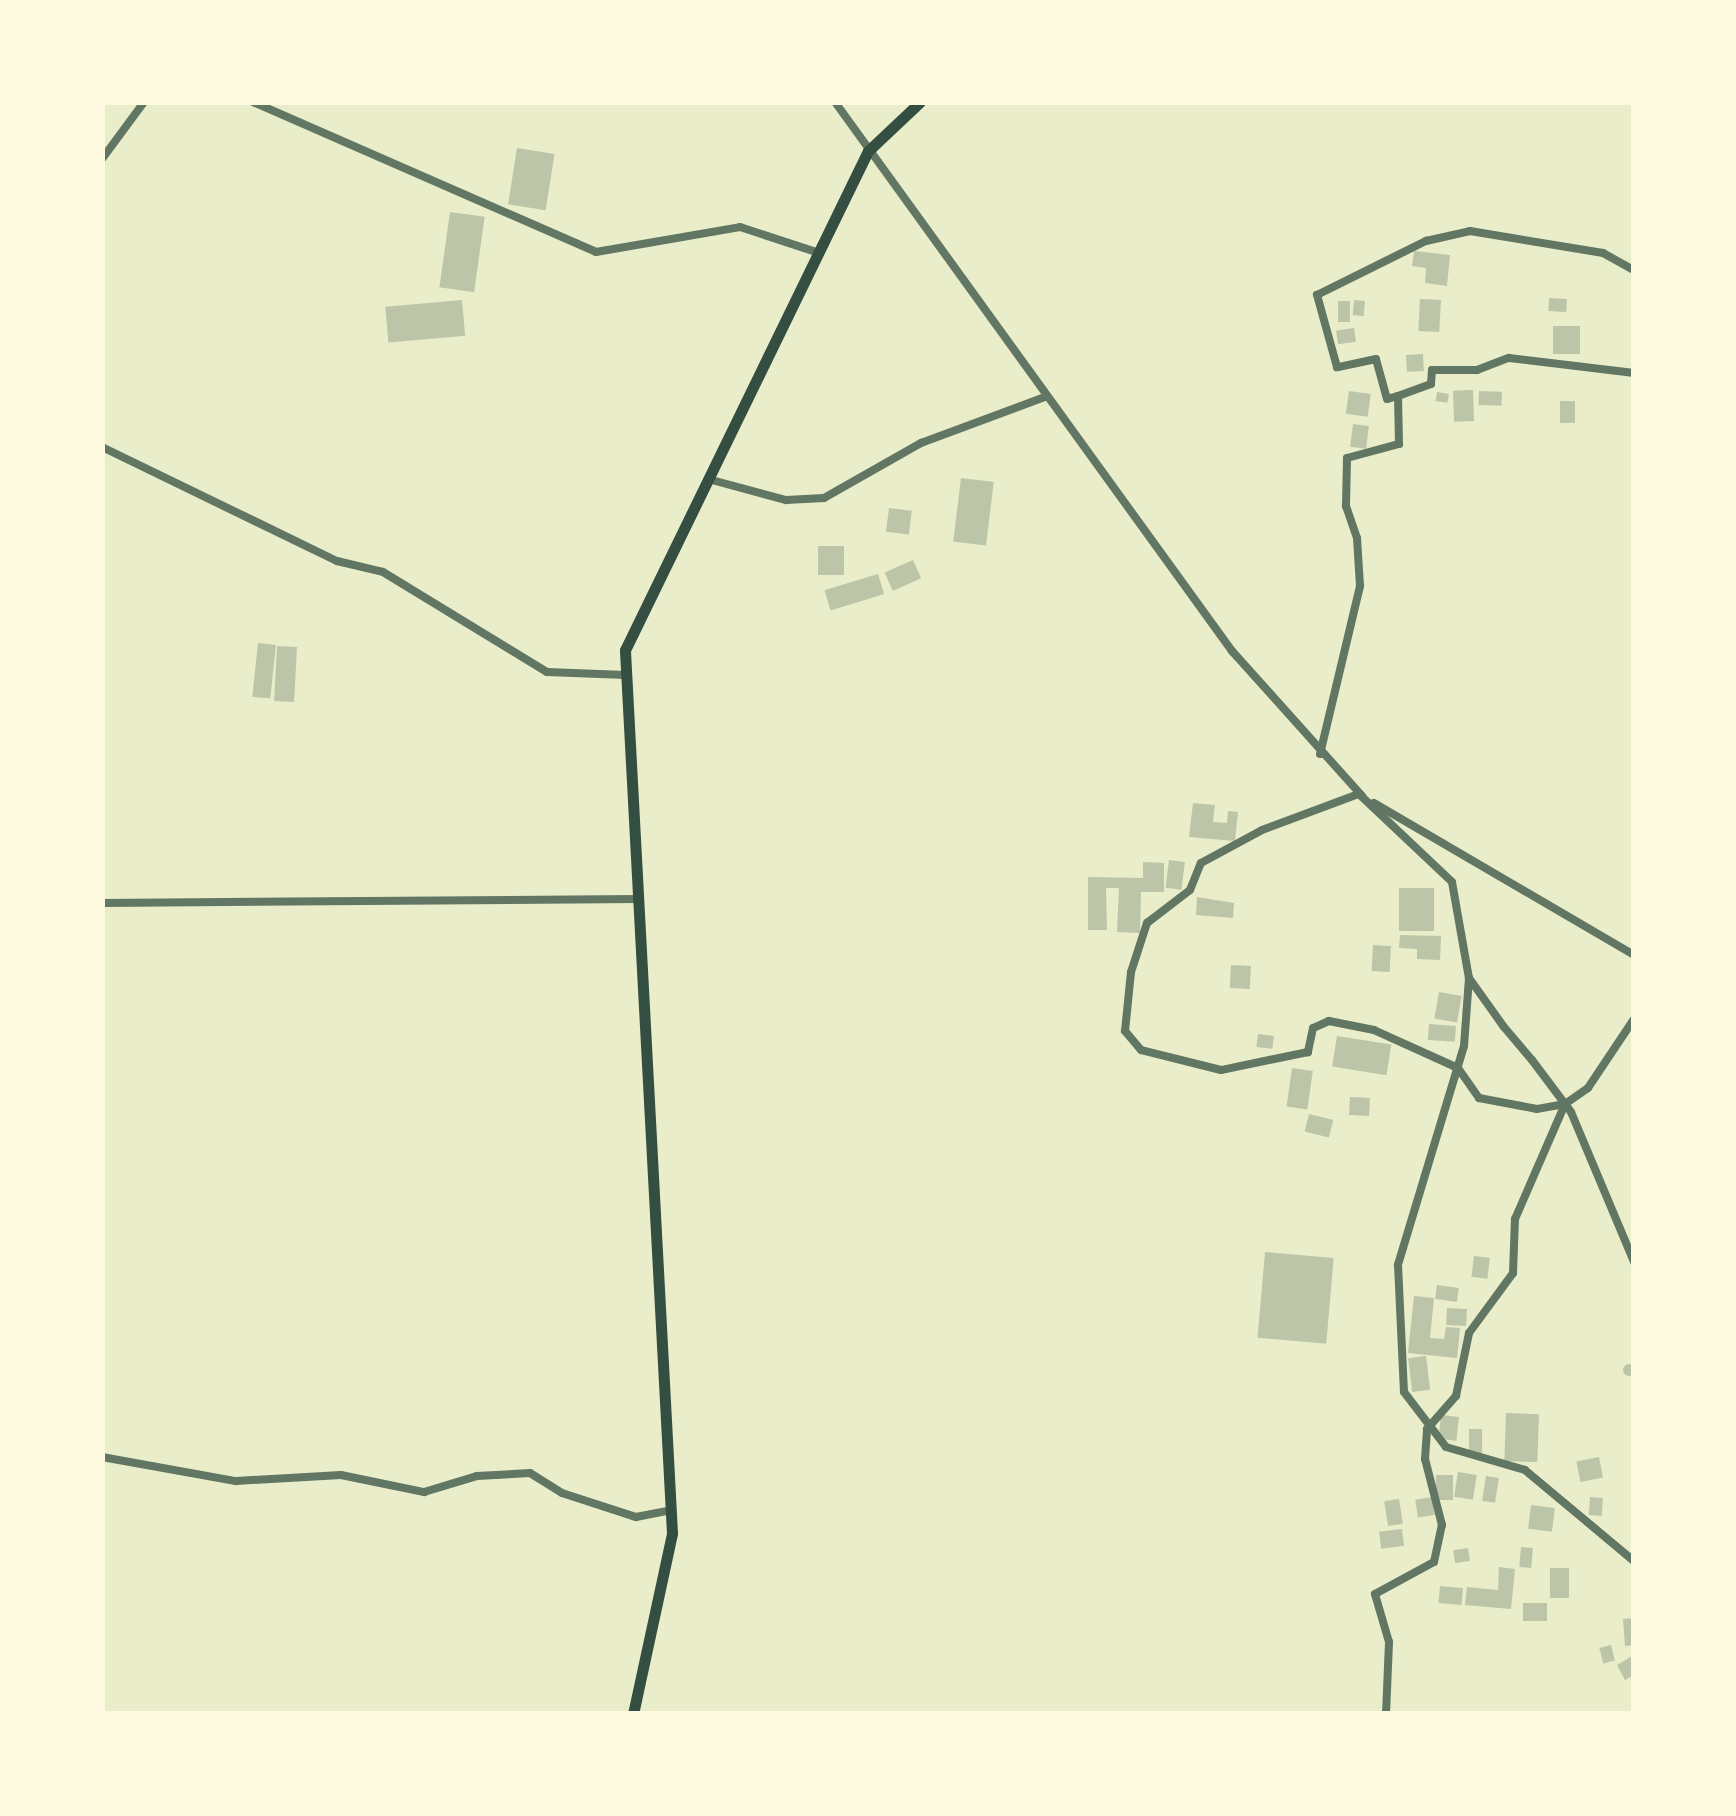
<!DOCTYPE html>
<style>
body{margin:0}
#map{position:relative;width:1736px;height:1816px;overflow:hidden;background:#e9edc9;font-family:Manrope,sans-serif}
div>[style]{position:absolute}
.building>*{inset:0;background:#bcc5a7;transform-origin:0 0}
.round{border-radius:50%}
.minor>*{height:8px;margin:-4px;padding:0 4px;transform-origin:4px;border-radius:4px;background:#617663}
.secondary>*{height:11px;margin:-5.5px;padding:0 5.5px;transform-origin:5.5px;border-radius:5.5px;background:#344e41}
span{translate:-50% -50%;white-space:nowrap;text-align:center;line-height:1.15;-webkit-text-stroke:10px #fefae0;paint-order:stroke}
.frame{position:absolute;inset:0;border:105px solid #fefae0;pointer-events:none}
</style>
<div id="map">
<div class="building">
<i style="left:517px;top:148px;width:38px;height:57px;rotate:9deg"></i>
<i style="left:450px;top:212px;width:35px;height:76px;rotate:8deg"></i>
<i style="clip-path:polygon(1414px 251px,1450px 255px,1447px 286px,1425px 283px,1426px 268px,1412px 266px)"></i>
<i style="left:1549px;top:298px;width:18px;height:13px;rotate:3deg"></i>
<i style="left:1420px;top:299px;width:21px;height:32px;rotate:3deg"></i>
<i style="left:462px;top:300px;width:36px;height:77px;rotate:85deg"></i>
<i style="left:1354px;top:300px;width:11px;height:15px;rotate:5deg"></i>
<i style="left:1338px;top:301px;width:12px;height:21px"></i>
<i style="left:1553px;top:326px;width:27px;height:28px"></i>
<i style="left:1354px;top:328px;width:14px;height:18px;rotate:82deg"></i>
<i style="left:1423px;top:354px;width:17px;height:17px;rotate:87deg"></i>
<i style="left:1473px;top:390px;width:31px;height:20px;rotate:88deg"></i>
<i style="left:1349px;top:391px;width:22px;height:23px;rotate:8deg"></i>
<i style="left:1479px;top:391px;width:23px;height:14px;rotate:2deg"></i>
<i style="left:1437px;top:392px;width:12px;height:9px;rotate:9deg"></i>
<i style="left:1560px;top:401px;width:15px;height:22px"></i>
<i style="left:1353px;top:424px;width:16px;height:23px;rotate:7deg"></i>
<i style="left:961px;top:478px;width:33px;height:64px;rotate:7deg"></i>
<i style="left:889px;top:508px;width:23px;height:24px;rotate:7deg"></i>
<i style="left:818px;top:546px;width:26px;height:29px"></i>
<i style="left:913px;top:560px;width:20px;height:31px;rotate:66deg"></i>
<i style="left:878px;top:574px;width:21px;height:56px;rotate:73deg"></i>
<i style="left:258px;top:643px;width:18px;height:54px;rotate:6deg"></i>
<i style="left:277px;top:646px;width:20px;height:55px;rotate:3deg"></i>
<i style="clip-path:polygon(1193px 803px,1215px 805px,1213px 822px,1227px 823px,1228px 811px,1238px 812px,1235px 841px,1189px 837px)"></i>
<i style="left:1169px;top:860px;width:16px;height:28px;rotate:7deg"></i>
<i style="clip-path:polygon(1143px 862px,1164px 863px,1164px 892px,1141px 892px,1140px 933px,1117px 932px,1119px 888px,1106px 888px,1107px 930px,1088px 930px,1088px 877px,1143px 878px)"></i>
<i style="left:1399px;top:888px;width:35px;height:43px"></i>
<i style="clip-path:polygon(1197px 897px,1234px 903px,1233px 918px,1196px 915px)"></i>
<i style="clip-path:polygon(1400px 935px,1441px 936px,1440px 960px,1417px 959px,1417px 949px,1399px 948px)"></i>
<i style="left:1373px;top:945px;width:18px;height:26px;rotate:3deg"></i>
<i style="left:1231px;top:965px;width:20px;height:23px;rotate:3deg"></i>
<i style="left:1439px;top:992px;width:23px;height:27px;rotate:10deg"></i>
<i style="left:1429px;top:1024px;width:27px;height:16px;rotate:4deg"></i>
<i style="left:1258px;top:1034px;width:16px;height:13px;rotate:7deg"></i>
<i style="left:1337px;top:1036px;width:55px;height:31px;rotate:9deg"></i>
<i style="left:1292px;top:1068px;width:21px;height:39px;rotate:8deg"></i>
<i style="left:1350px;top:1097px;width:20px;height:18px;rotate:3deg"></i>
<i style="left:1309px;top:1114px;width:25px;height:18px;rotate:14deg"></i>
<i style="left:1265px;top:1252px;width:69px;height:86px;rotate:5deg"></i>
<i style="left:1474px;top:1256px;width:16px;height:21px;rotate:7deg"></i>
<i style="left:1437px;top:1285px;width:22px;height:14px;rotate:8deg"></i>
<i style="clip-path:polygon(1414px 1296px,1434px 1298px,1430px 1338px,1444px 1339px,1446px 1327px,1460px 1328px,1457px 1358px,1408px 1353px)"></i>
<i style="left:1447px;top:1308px;width:20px;height:17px;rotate:3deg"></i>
<i style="left:1426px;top:1356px;width:34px;height:18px;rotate:83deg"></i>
<i class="round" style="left:1623px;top:1364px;width:12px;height:12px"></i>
<i style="left:1506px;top:1413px;width:33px;height:48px;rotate:2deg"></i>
<i style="left:1441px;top:1415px;width:18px;height:24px;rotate:6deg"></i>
<i style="left:1469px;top:1429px;width:13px;height:24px"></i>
<i style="left:1599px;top:1457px;width:21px;height:23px;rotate:79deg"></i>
<i style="left:1458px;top:1472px;width:19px;height:25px;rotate:9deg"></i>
<i style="left:1436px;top:1475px;width:17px;height:25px"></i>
<i style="left:1486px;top:1476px;width:13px;height:25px;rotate:9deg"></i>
<i style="left:1432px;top:1497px;width:18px;height:17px;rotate:81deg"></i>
<i style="left:1590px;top:1497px;width:13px;height:18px;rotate:4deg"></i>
<i style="left:1399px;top:1499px;width:25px;height:15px;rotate:81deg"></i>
<i style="left:1531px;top:1505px;width:24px;height:24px;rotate:7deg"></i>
<i style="left:1402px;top:1529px;width:17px;height:23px;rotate:83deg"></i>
<i style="left:1521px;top:1547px;width:12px;height:20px;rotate:5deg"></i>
<i style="left:1468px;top:1548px;width:13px;height:15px;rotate:81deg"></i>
<i style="clip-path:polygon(1499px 1567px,1515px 1569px,1511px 1609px,1465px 1605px,1467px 1587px,1498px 1590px)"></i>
<i style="left:1550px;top:1568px;width:19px;height:30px"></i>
<i style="left:1440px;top:1586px;width:23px;height:17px;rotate:5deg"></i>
<i style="left:1523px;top:1603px;width:24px;height:18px"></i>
<i style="clip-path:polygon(1634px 1618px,1634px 1645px,1625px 1646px,1623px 1619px)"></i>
<i style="left:1611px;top:1645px;width:16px;height:12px;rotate:76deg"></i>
<i style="clip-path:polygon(1634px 1655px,1634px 1675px,1625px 1680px,1617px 1665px)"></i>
</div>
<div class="minor">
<i style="left:253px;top:102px;width:374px;rotate:23.6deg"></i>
<i style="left:596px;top:252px;width:146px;rotate:-9.8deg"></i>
<i style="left:740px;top:227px;width:83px;rotate:18.2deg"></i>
<i style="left:835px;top:102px;width:678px;rotate:54.13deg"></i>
<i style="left:1232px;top:651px;width:195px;rotate:48.1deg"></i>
<i style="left:102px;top:159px;width:71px;rotate:-53.6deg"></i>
<i style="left:1398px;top:396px;width:11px;rotate:165deg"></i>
<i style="left:1387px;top:399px;width:41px;rotate:-105.4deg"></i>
<i style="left:1376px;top:359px;width:40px;rotate:168deg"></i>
<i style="left:1337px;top:367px;width:75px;rotate:-105.5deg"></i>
<i style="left:1317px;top:295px;width:122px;rotate:-26.4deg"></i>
<i style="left:1426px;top:241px;width:45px;rotate:-12.8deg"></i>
<i style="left:1470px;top:231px;width:135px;rotate:9.4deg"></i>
<i style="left:1603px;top:253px;width:35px;rotate:29deg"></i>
<i style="left:102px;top:447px;width:261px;rotate:25.9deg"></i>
<i style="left:337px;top:561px;width:47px;rotate:13.4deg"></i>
<i style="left:383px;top:572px;width:192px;rotate:31.4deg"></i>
<i style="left:547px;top:672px;width:79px;rotate:2.2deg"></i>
<i style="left:708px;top:479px;width:81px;rotate:15.1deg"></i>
<i style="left:786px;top:500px;width:38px;rotate:-3deg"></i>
<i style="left:824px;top:498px;width:112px;rotate:-29.6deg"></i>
<i style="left:921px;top:443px;width:132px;rotate:-20.4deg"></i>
<i style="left:1320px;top:754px;width:173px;rotate:-76.6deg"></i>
<i style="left:1360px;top:586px;width:48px;rotate:-93.6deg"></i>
<i style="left:1357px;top:538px;width:34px;rotate:-109deg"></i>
<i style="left:1346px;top:506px;width:48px;rotate:-88.8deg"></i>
<i style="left:1347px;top:458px;width:54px;rotate:-15.1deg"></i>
<i style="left:1399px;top:444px;width:48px;rotate:-91.2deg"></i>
<i style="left:1398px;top:396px;width:35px;rotate:-20deg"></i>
<i style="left:1431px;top:384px;width:14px;rotate:-86deg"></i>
<i style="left:1432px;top:370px;width:45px"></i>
<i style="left:1477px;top:370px;width:34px;rotate:-21deg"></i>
<i style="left:1509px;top:358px;width:126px;rotate:6.8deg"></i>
<i style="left:1374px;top:803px;width:301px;rotate:30.3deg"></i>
<i style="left:102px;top:903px;width:536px;rotate:-0.43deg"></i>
<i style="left:1469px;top:978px;width:68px;rotate:94.2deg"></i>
<i style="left:1464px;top:1046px;width:229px;rotate:106.8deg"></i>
<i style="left:1398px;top:1265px;width:127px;rotate:87.3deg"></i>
<i style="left:1404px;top:1392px;width:69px;rotate:52.6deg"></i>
<i style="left:1446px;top:1447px;width:82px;rotate:16.2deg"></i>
<i style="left:1525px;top:1470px;width:142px;rotate:39.9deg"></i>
<i style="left:1634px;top:1019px;width:83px;rotate:123.7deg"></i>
<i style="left:1588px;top:1088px;width:28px;rotate:145deg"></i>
<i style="left:1565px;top:1104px;width:28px;rotate:170deg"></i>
<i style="left:1537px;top:1109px;width:59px;rotate:-169.3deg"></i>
<i style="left:1479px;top:1098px;width:37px;rotate:-125deg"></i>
<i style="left:1458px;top:1068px;width:92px;rotate:-155.7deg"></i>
<i style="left:1374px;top:1030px;width:46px;rotate:-168.7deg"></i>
<i style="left:1329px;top:1021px;width:17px;rotate:156deg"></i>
<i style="left:1313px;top:1028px;width:25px;rotate:102deg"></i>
<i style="left:1308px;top:1052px;width:89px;rotate:168.3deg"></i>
<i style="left:1221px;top:1070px;width:82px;rotate:-166deg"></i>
<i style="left:1141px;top:1050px;width:25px;rotate:-130deg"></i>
<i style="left:1125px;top:1031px;width:59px;rotate:-84.2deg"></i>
<i style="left:1131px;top:972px;width:52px;rotate:-71.9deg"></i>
<i style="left:1147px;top:923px;width:54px;rotate:-37.5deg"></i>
<i style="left:1190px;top:890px;width:29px;rotate:-68deg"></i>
<i style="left:1201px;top:863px;width:69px;rotate:-28.4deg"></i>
<i style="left:1262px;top:830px;width:103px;rotate:-20.4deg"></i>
<i style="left:1359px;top:794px;width:128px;rotate:43.4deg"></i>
<i style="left:1452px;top:882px;width:97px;rotate:80deg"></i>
<i style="left:1469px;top:978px;width:60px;rotate:54.5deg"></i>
<i style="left:1504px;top:1027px;width:43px;rotate:49.7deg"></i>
<i style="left:1532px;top:1060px;width:65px;rotate:53.1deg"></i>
<i style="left:1571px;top:1112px;width:163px;rotate:67.2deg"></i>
<i style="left:102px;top:1457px;width:136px;rotate:10.2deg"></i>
<i style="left:236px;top:1481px;width:105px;rotate:-3.3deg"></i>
<i style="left:341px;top:1475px;width:85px;rotate:11.6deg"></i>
<i style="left:424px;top:1492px;width:55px;rotate:-16.8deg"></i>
<i style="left:477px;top:1476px;width:53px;rotate:-3.2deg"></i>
<i style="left:530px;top:1473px;width:38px;rotate:32deg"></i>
<i style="left:562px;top:1493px;width:78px;rotate:18deg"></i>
<i style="left:636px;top:1517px;width:36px;rotate:-11deg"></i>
<i style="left:1386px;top:1714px;width:72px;rotate:-87.6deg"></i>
<i style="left:1389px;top:1642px;width:50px;rotate:-106.3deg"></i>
<i style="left:1375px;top:1594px;width:67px;rotate:-28.5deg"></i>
<i style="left:1434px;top:1562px;width:38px;rotate:-78deg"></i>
<i style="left:1442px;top:1525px;width:68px;rotate:-104.4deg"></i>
<i style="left:1425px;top:1459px;width:30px;rotate:-86deg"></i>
<i style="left:1427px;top:1429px;width:44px;rotate:-48.7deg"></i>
<i style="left:1456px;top:1396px;width:64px;rotate:-78.3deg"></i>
<i style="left:1469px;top:1333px;width:74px;rotate:-53.7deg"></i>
<i style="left:1513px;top:1273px;width:54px;rotate:-87.9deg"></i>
<i style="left:1515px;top:1219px;width:125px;rotate:-66.5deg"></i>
</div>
<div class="secondary">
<i style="left:633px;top:1714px;width:185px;rotate:-77.8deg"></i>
<i style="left:672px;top:1533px;width:884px;rotate:-93.05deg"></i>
<i style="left:625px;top:650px;width:555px;rotate:-64.04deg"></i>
<i style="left:868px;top:151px;width:71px;rotate:-43.3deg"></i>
</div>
<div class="frame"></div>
</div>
